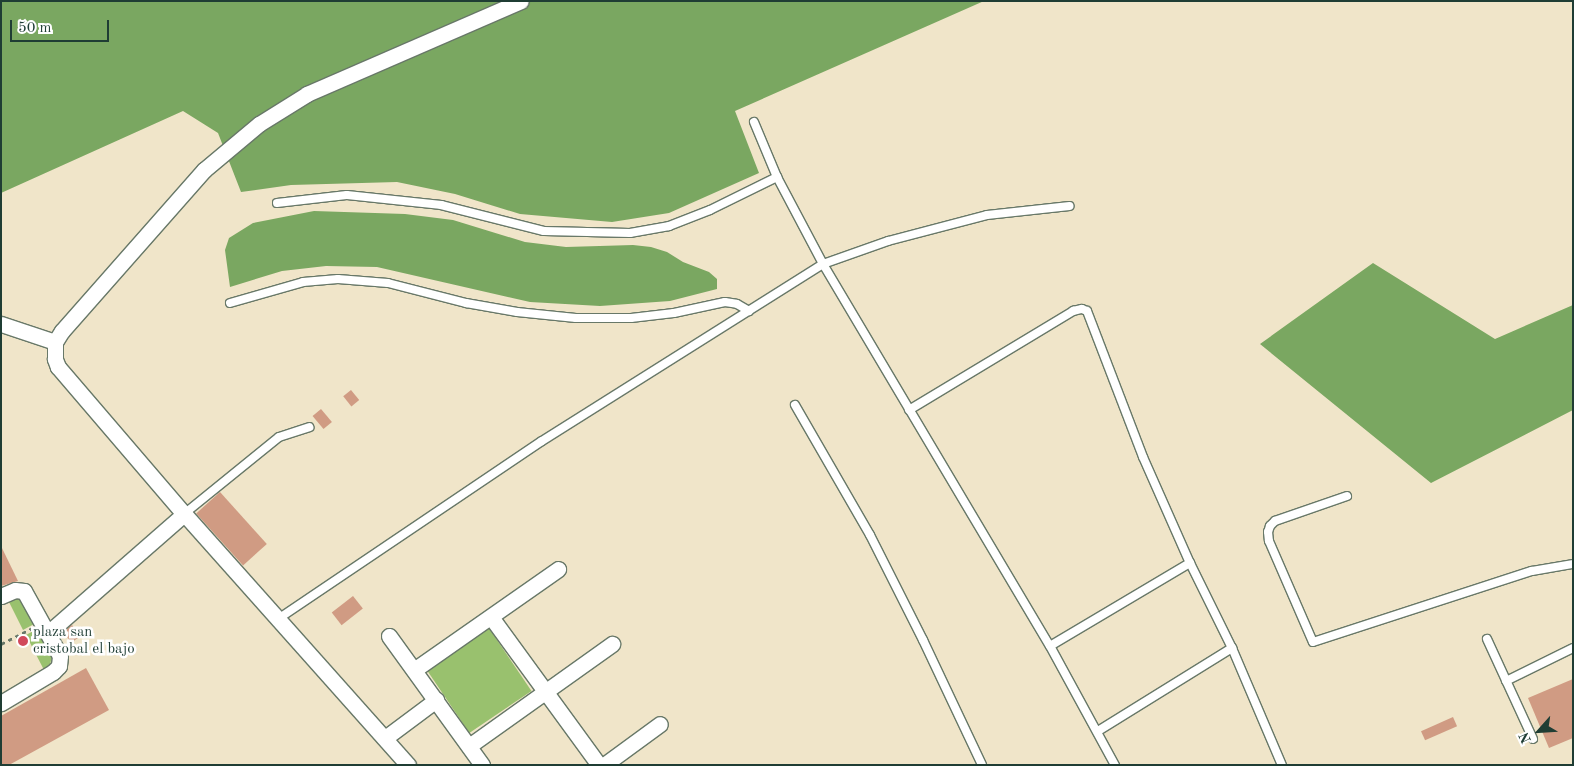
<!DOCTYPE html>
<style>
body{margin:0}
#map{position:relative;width:1574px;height:766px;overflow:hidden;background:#f0e5c9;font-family:"Old Standard TT",serif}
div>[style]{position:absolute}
.green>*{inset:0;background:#99c16e;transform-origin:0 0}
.forest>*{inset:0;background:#7aa761}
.building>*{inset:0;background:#d09b83;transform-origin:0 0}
.path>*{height:2.5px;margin-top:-1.25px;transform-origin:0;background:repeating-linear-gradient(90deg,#687868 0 4px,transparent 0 8px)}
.roads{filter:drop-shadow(1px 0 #687868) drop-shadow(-1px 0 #687868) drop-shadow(0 1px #687868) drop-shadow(0 -1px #687868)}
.service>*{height:8px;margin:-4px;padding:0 4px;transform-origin:4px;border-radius:4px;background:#fff}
.minor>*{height:15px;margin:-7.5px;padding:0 7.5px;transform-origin:7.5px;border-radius:7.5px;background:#fff}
.dots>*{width:14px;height:14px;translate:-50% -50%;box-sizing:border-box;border:2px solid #fff;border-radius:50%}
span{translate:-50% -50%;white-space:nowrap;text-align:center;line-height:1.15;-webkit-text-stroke:5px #fff;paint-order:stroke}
.poi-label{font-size:15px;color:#1f3d34}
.left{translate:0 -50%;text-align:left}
.frame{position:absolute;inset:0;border:2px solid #1f3d34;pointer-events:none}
.north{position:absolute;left:1514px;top:706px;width:50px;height:50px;-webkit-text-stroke:4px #fff;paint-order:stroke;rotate:244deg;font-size:14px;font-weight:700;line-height:20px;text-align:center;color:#1f3d34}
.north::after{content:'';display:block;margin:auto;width:18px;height:22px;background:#1f3d34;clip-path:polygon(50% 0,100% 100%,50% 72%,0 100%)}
.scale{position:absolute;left:10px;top:20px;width:99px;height:22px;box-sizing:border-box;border:2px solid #1f3d34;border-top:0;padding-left:6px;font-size:15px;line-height:18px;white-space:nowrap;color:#1f3d34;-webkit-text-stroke:4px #fff;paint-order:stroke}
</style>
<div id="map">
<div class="green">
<i style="clip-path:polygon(19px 596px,36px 623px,23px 630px,7px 598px)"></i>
<i style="clip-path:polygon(39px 628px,52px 656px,50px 665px,44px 670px,26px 635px)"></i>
<i style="left:489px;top:628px;width:76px;height:75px;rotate:56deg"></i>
</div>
<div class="forest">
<i style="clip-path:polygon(1px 1px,984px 1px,735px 111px,759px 173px,669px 213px,612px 222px,520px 214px,455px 194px,397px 182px,291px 185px,241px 192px,218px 133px,183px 111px,1px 193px)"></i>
<i style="clip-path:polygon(314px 211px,405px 214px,453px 220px,525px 242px,566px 247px,633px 245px,651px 247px,667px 252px,683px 262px,709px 272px,717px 279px,717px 289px,670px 301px,600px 306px,530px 302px,377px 267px,326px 266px,282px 271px,230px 287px,225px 250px,229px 238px,253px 223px)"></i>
<i style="clip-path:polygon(1373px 263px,1495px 339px,1573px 305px,1573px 410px,1431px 483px,1260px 344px)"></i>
</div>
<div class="building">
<i style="left:351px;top:390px;width:13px;height:10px;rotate:51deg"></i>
<i style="left:321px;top:409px;width:17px;height:11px;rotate:50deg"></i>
<i style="left:220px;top:492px;width:70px;height:32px;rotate:48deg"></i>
<i style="clip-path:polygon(1px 546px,18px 581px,1px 586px)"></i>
<i style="left:353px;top:596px;width:16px;height:27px;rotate:52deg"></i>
<i style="left:72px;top:625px;width:14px;height:11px;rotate:54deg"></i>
<i style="clip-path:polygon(86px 668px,109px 710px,9px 765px,1px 765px,1px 716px)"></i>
<i style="clip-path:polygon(1573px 679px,1573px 738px,1549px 748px,1528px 698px)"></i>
<i style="left:1453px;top:717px;width:10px;height:35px;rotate:66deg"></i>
</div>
<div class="path">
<i style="left:1px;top:644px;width:34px;rotate:-27deg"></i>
</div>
<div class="roads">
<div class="service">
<i style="left:754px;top:122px;width:60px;rotate:67.3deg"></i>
<i style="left:777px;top:177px;width:98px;rotate:62.1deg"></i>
<i style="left:823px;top:264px;width:444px;rotate:59.3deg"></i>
<i style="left:1050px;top:646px;width:136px;rotate:61.4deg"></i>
<i style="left:277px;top:203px;width:70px;rotate:-6.5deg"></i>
<i style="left:347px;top:195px;width:95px;rotate:6.1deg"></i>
<i style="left:441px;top:205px;width:106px;rotate:14.2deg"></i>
<i style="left:544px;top:231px;width:86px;rotate:1.3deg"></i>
<i style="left:630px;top:233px;width:40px;rotate:-10deg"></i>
<i style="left:669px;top:226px;width:44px;rotate:-21.3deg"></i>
<i style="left:710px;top:210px;width:75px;rotate:-26.2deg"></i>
<i style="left:230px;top:303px;width:76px;rotate:-16deg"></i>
<i style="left:303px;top:282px;width:35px;rotate:-5deg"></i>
<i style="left:338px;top:279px;width:50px;rotate:4.6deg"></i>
<i style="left:388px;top:283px;width:81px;rotate:14.4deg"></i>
<i style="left:466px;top:303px;width:52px;rotate:10deg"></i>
<i style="left:517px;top:312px;width:59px;rotate:5.8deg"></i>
<i style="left:576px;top:318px;width:55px"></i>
<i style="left:631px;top:318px;width:43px;rotate:-6.6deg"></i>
<i style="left:674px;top:313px;width:52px;rotate:-12.2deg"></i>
<i style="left:725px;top:302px;width:12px;rotate:9deg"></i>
<i style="left:737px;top:304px;width:14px;rotate:30deg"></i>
<i style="left:795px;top:405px;width:150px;rotate:60deg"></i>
<i style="left:870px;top:535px;width:118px;rotate:63.2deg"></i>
<i style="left:923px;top:640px;width:138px;rotate:64.7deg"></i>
<i style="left:909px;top:410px;width:192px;rotate:-31.1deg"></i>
<i style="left:1073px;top:311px;width:9px;rotate:-13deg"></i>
<i style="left:1082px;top:309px;width:5px;rotate:22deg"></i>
<i style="left:1087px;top:311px;width:156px;rotate:69deg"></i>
<i style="left:1143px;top:457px;width:116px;rotate:66.1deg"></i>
<i style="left:1190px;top:563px;width:95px;rotate:63.7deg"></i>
<i style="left:1232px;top:648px;width:127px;rotate:66.9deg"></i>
<i style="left:1347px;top:496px;width:76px;rotate:160.9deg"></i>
<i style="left:1275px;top:521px;width:7px;rotate:135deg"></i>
<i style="left:1270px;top:526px;width:6px;rotate:108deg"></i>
<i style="left:1268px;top:532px;width:9px;rotate:84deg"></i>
<i style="left:1269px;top:541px;width:110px;rotate:66.5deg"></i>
<i style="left:1313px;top:642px;width:230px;rotate:-18deg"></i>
<i style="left:1532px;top:571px;width:42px;rotate:-9.7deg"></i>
<i style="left:184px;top:514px;width:122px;rotate:-39deg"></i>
<i style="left:279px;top:437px;width:32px;rotate:-18deg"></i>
<i style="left:278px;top:619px;width:318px;rotate:-34deg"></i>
<i style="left:542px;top:441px;width:332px;rotate:-32.2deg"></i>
<i style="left:823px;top:264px;width:69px;rotate:-19.5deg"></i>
<i style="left:888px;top:241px;width:102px;rotate:-14.7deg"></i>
<i style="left:987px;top:215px;width:83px;rotate:-6.2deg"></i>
<i style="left:1487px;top:639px;width:110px;rotate:65.3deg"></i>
<i style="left:1050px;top:646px;width:163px;rotate:-30.7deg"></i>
<i style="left:1506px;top:681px;width:75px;rotate:-26.2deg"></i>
<i style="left:1098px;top:731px;width:158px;rotate:-31.8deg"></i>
</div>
<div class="minor">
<i style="left:1px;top:324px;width:57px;rotate:18.4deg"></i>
<i style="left:1px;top:596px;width:15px;rotate:-23deg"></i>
<i style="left:15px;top:590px;width:9px;rotate:6deg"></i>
<i style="left:24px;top:591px;width:74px;rotate:61deg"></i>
<i style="left:60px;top:656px;width:10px;rotate:96deg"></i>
<i style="left:59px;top:666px;width:8px;rotate:135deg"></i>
<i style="left:53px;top:672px;width:61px;rotate:149.2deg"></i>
<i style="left:491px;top:617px;width:183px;rotate:53.9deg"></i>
<i style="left:48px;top:633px;width:181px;rotate:-41.2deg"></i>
<i style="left:389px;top:636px;width:159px;rotate:54.2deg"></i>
<i style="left:414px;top:670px;width:176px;rotate:-35deg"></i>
<i style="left:385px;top:738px;width:64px;rotate:-36.7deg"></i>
<i style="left:469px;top:746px;width:176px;rotate:-35.5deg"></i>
<i style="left:408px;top:765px;width:336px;rotate:-131.7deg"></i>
<i style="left:184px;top:514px;width:194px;rotate:-130.6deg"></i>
<i style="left:58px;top:367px;width:9px;rotate:-111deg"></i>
<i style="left:55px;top:359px;width:17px;rotate:-90deg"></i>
<i style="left:55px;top:342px;width:13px;rotate:-58deg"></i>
<i style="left:62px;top:331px;width:215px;rotate:-48.6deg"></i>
<i style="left:204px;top:170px;width:72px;rotate:-39.9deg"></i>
<i style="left:259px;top:124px;width:57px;rotate:-32deg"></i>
<i style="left:307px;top:94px;width:233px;rotate:-23.5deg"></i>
<i style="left:604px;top:765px;width:69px;rotate:-36.2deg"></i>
</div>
</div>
<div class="dots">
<i style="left:23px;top:641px;background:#d1495b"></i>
</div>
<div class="poi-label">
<span class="left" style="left:33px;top:641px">plaza san<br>cristobal el bajo</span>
</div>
<div class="frame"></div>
<div class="north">N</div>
<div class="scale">50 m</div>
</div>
